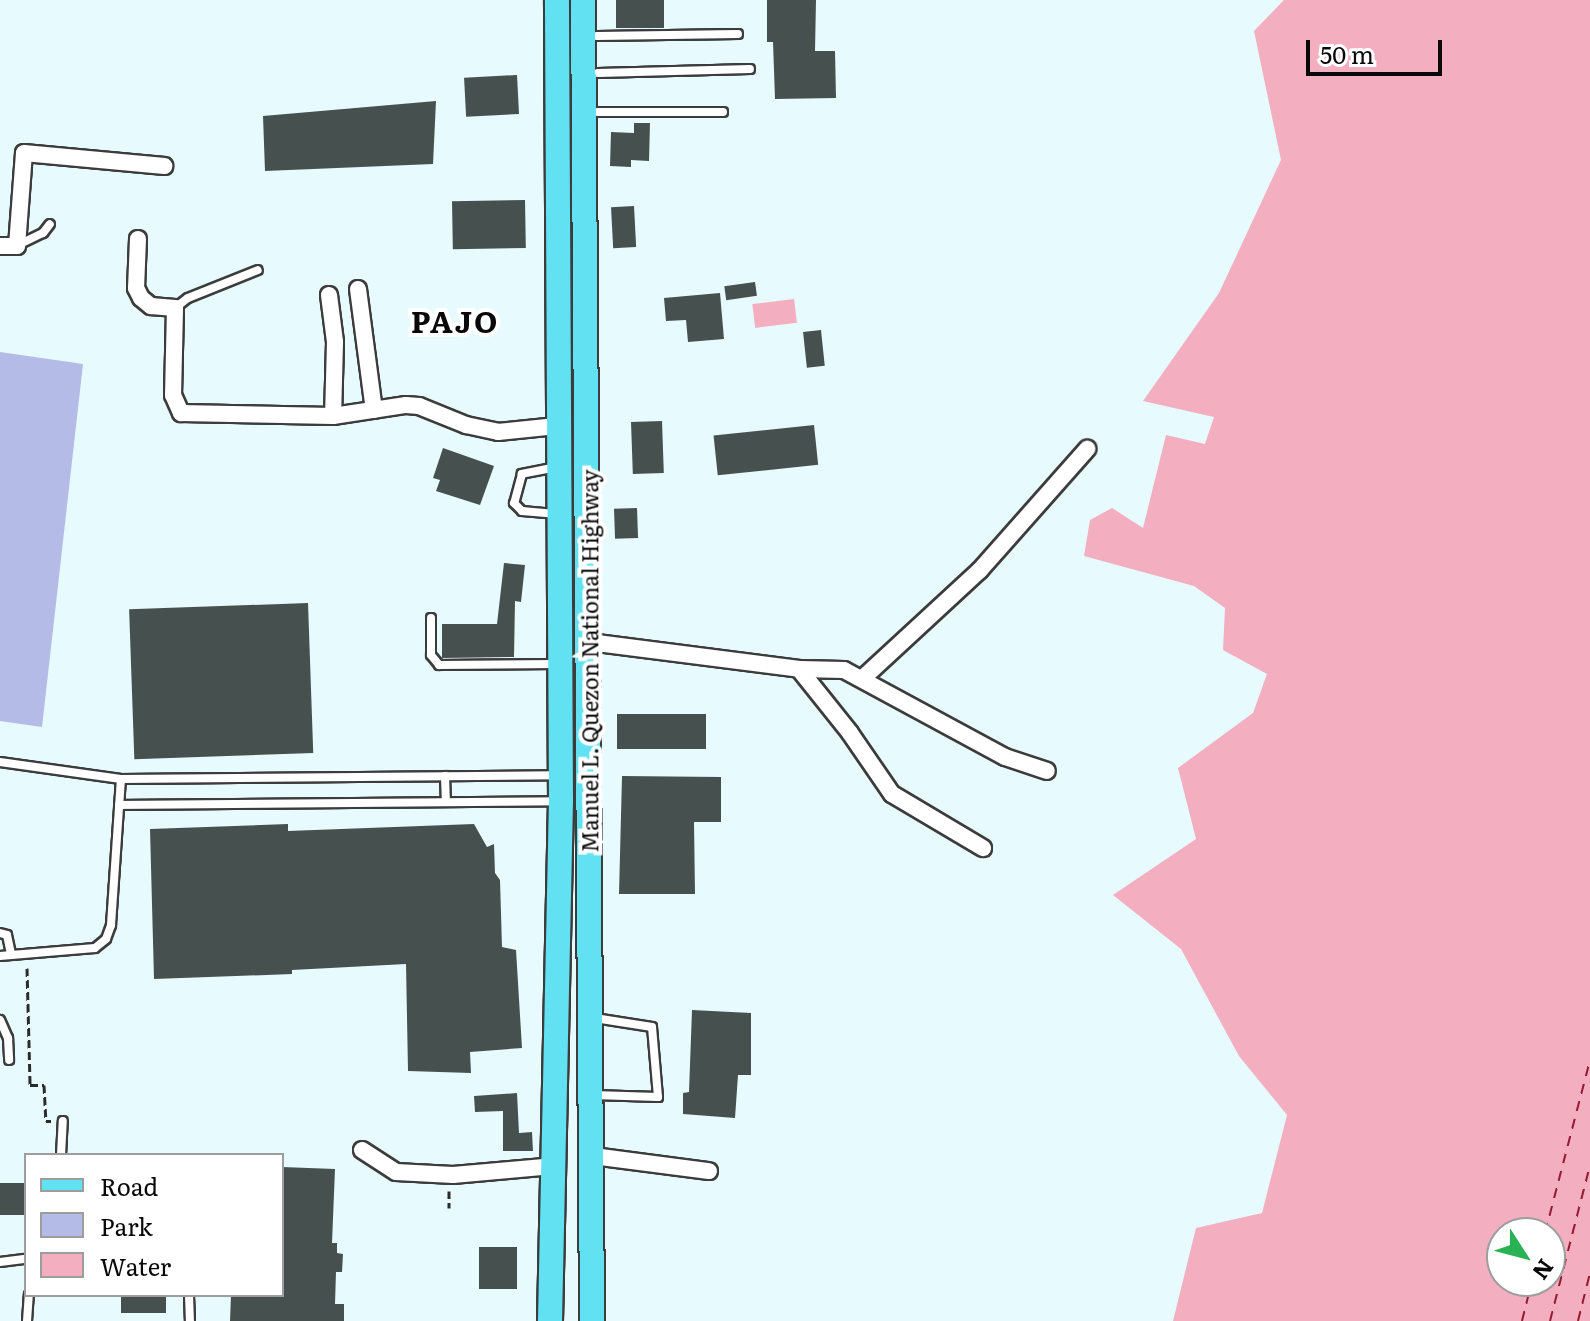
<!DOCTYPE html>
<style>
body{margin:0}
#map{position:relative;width:1590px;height:1321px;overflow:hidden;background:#e7fafe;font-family:Literata,serif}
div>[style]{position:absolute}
.green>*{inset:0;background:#b3bbe6}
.water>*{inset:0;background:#f3aec0;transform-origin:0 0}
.ferry>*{height:2px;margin-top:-1px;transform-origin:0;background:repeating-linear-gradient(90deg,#941a32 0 10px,transparent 0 18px)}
.building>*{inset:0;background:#46514f;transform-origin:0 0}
.path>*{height:3px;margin-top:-1.5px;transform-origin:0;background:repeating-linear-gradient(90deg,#2b2b2b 0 8px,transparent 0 12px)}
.roads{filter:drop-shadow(2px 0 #3c3c3c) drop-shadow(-2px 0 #3c3c3c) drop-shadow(0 2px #3c3c3c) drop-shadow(0 -2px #3c3c3c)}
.service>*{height:8px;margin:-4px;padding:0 4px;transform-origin:4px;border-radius:4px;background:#fff}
.minor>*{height:16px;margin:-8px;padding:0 8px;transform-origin:8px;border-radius:8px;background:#fff}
.primary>*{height:24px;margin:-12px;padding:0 12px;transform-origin:12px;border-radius:12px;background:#62e1f3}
span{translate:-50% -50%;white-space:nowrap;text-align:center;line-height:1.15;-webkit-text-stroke:8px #fff;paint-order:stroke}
.street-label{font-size:22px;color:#090909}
.district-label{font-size:30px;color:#090909;font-weight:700;letter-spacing:2px}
.legend{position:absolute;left:24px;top:1153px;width:260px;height:144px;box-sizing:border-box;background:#fff;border:2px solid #9d9d9d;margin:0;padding:10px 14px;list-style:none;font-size:24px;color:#090909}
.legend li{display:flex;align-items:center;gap:16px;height:40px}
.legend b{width:40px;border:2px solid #9d9d9d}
.north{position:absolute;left:1486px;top:1217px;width:80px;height:80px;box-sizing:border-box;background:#fff;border:2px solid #9d9d9d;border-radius:50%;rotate:126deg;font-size:22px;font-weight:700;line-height:32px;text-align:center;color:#090909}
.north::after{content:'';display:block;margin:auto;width:28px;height:36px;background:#29b254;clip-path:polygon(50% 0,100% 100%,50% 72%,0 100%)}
.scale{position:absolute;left:1306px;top:40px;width:136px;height:36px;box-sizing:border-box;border:4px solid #090909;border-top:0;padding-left:10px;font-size:24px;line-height:28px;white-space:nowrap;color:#090909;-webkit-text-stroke:6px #fff;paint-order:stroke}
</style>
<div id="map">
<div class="green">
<i style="clip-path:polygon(0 352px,83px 364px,42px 727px,0 721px)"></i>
</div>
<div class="water">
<i style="clip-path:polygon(evenodd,1284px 0,1590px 0,1590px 1321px,1173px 1321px,1196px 1228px,1262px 1213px,1287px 1115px,1239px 1056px,1181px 949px,1113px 895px,1196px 839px,1178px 768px,1253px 713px,1267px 674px,1223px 650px,1225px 608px,1194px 586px,1084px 556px,1090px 520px,1112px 508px,1143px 528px,1166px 435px,1205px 444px,1214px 417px,1143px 401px,1219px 293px,1281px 160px,1254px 31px,1284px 0,1502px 1233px,1550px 1233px,1550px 1281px,1502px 1281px,1502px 1233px)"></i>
<i style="left:794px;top:299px;width:24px;height:42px;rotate:83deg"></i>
</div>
<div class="ferry">
<i style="left:1545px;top:1233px;width:179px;rotate:-75.4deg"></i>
<i style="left:1522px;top:1321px;width:41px;rotate:-76deg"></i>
<i style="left:1550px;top:1321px;width:161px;rotate:-75.6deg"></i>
<i style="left:1578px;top:1321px;width:49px;rotate:-76deg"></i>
</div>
<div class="building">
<i style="left:616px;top:0;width:48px;height:28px"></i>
<i style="clip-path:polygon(767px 0,816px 0,815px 51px,835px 51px,836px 98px,775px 99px,773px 42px,767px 42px)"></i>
<i style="left:517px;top:75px;width:39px;height:53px;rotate:87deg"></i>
<i style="clip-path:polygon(436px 101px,433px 164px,265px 171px,263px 116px)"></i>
<i style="clip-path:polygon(634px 123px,650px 123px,649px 161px,631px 160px,631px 167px,610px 166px,611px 132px,634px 133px)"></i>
<i style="left:525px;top:200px;width:48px;height:73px;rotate:89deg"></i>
<i style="left:634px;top:206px;width:41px;height:23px;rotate:87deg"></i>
<i style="left:755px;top:282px;width:14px;height:31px;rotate:82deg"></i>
<i style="clip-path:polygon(720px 293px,724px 339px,688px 342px,686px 320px,666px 321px,664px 298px)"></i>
<i style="left:821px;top:330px;width:36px;height:18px;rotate:84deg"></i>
<i style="left:662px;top:421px;width:52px;height:31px;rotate:88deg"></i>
<i style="left:814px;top:425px;width:40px;height:101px;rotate:84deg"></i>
<i style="clip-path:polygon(443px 448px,494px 466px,480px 505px,436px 491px,440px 480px,433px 478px)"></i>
<i style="left:637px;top:508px;width:30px;height:23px;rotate:88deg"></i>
<i style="clip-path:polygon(504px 563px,525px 565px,521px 602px,515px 601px,514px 657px,442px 658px,442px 624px,497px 624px)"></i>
<i style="left:308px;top:603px;width:150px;height:179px;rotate:88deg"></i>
<i style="left:617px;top:714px;width:89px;height:35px"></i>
<i style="clip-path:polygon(622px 776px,721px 777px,721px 822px,694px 822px,695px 894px,619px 894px)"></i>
<i style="clip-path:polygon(288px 824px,288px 831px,474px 824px,487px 847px,494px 844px,495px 873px,500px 880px,502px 947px,516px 950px,522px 1048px,470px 1052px,471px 1073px,408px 1071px,406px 964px,292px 970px,292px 974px,154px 979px,150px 829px)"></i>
<i style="clip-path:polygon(692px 1010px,751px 1013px,751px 1075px,738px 1075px,735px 1118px,683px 1114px,683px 1093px,689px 1092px)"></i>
<i style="clip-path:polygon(517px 1093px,519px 1133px,532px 1132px,533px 1151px,503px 1151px,503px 1111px,475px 1112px,474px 1096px)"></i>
<i style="clip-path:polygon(282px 1167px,335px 1169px,332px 1243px,337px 1243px,337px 1253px,343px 1254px,342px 1272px,336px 1272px,335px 1304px,344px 1304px,344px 1321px,230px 1321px,231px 1295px,282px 1295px)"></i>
<i style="left:0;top:1183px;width:26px;height:32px"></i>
<i style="left:479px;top:1247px;width:38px;height:42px"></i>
<i style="left:121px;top:1295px;width:45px;height:18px"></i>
</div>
<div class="path">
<i style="left:27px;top:968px;width:117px;rotate:88.5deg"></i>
<i style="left:30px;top:1085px;width:14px"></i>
<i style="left:44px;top:1085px;width:36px;rotate:87deg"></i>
<i style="left:46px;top:1121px;width:5px"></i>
<i style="left:449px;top:1191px;width:17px;rotate:90deg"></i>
</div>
<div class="roads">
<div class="service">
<i style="left:597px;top:36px;width:141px;rotate:-0.8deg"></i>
<i style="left:598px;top:73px;width:152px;rotate:-1.5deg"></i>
<i style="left:598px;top:112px;width:125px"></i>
<i style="left:18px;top:245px;width:28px;rotate:-26deg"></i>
<i style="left:43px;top:233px;width:11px;rotate:-52deg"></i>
<i style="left:175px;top:308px;width:16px;rotate:-38deg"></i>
<i style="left:188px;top:298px;width:75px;rotate:-21.8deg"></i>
<i style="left:557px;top:467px;width:36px;rotate:169deg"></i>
<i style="left:522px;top:474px;width:30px;rotate:105deg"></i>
<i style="left:514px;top:503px;width:11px;rotate:45deg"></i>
<i style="left:522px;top:511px;width:36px;rotate:5deg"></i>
<i style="left:431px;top:618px;width:37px;rotate:90deg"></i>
<i style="left:431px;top:655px;width:13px;rotate:51deg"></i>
<i style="left:439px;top:665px;width:118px;rotate:-0.5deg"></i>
<i style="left:0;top:762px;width:122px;rotate:8deg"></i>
<i style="left:121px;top:779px;width:437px;rotate:-0.5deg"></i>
<i style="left:445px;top:776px;width:25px;rotate:88deg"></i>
<i style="left:119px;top:805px;width:439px;rotate:-0.5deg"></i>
<i style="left:0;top:933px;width:7px;rotate:16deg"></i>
<i style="left:7px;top:935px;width:19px;rotate:78deg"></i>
<i style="left:0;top:956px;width:95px;rotate:-4.8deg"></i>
<i style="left:95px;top:948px;width:14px;rotate:-39deg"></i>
<i style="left:106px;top:939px;width:15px;rotate:-70deg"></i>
<i style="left:111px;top:925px;width:146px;rotate:-86.1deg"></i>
<i style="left:0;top:1020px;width:20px;rotate:66deg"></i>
<i style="left:8px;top:1038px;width:22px;rotate:87deg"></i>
<i style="left:593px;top:1095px;width:65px;rotate:1.8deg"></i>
<i style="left:658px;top:1097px;width:70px;rotate:-94.9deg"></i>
<i style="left:652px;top:1027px;width:58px;rotate:-171deg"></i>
<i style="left:61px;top:1155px;width:34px;rotate:-87deg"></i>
<i style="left:0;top:1262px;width:26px;rotate:-7deg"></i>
<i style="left:189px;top:1295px;width:26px;rotate:88deg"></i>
<i style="left:27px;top:1321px;width:26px;rotate:-86deg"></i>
</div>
<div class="minor">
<i style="left:138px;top:239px;width:49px;rotate:92.3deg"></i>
<i style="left:136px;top:288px;width:11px;rotate:63deg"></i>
<i style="left:141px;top:298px;width:13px;rotate:39deg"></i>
<i style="left:151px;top:306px;width:24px;rotate:5deg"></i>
<i style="left:175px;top:308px;width:87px;rotate:91.3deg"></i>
<i style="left:173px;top:395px;width:20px;rotate:66deg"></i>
<i style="left:181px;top:413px;width:152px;rotate:1.1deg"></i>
<i style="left:333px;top:416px;width:74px;rotate:-8.6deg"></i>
<i style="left:406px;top:405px;width:13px;rotate:4deg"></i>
<i style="left:419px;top:406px;width:51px;rotate:22deg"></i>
<i style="left:466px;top:425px;width:33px;rotate:12deg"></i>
<i style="left:498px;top:432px;width:59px;rotate:-5.8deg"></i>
<i style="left:0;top:246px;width:17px"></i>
<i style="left:17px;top:246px;width:93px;rotate:-85.7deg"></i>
<i style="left:24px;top:153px;width:141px;rotate:5.3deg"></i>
<i style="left:358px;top:289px;width:122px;rotate:82.5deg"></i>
<i style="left:329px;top:295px;width:47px;rotate:82.7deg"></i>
<i style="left:335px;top:342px;width:74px;rotate:91.5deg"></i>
<i style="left:589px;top:642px;width:212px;rotate:7.3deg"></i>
<i style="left:799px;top:669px;width:45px;rotate:1.3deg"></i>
<i style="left:844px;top:670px;width:183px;rotate:28.4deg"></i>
<i style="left:1005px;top:757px;width:44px;rotate:18.4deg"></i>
<i style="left:799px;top:669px;width:82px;rotate:51.4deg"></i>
<i style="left:850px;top:733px;width:74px;rotate:55.5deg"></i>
<i style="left:892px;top:794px;width:106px;rotate:30.7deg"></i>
<i style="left:863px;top:678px;width:159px;rotate:-42.7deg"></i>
<i style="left:980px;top:570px;width:162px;rotate:-48.5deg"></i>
<i style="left:362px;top:1150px;width:40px;rotate:32.9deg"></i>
<i style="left:396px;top:1172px;width:57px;rotate:3deg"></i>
<i style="left:453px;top:1175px;width:100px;rotate:-5.1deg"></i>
<i style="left:593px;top:1156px;width:117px;rotate:7.4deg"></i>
</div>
<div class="primary">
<i style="left:583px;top:0;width:1321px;rotate:89.61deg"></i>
<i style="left:550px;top:1321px;width:520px;rotate:-88.79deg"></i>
<i style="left:561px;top:801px;width:801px;rotate:-90.29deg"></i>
</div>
</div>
<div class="street-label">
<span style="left:589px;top:661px;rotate:-90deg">Manuel L. Quezon National Highway</span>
</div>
<div class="district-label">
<span style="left:455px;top:320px">PAJO</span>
</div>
<ul class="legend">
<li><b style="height:10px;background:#62e1f3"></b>Road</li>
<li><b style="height:22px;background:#b3bbe6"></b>Park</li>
<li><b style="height:22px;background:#f3aec0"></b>Water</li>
</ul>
<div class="north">N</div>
<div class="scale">50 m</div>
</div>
